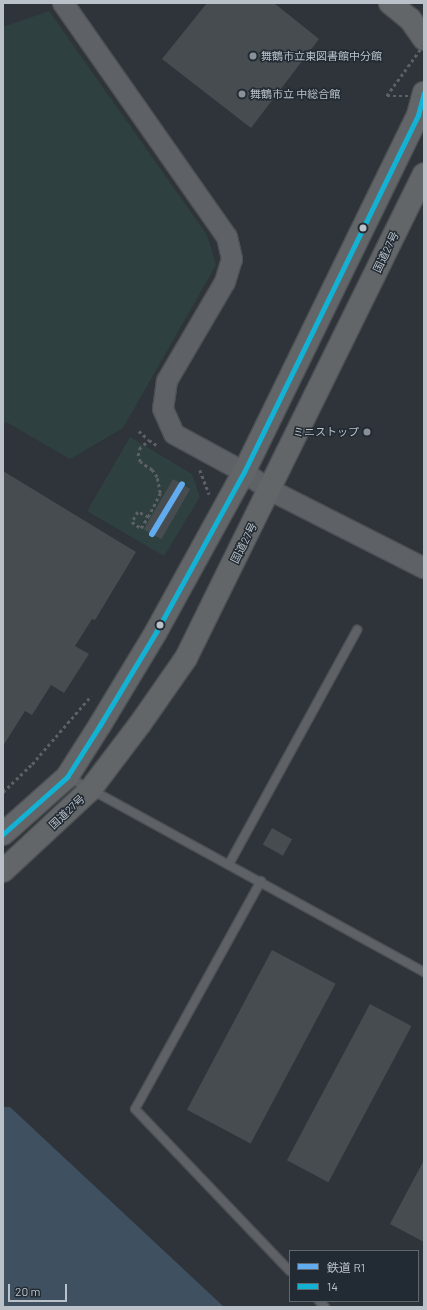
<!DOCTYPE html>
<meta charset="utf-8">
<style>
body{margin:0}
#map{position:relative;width:427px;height:1310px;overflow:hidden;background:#2e3439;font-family:Barlow,"Noto Sans JP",sans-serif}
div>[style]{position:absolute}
.green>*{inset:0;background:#2e4040}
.water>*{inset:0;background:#3f5061}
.building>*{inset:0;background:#474c51;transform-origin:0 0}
.path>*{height:2.5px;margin-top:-1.25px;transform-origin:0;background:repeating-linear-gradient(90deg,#5c6165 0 3px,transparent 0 6px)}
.roads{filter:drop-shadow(1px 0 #4c5054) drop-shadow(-1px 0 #4c5054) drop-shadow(0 1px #4c5054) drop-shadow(0 -1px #4c5054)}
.service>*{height:8px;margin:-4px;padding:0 4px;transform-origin:4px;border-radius:4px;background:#5e6267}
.tertiary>*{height:20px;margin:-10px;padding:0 10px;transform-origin:10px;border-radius:10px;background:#5e6267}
.trunk>*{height:22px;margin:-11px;padding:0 11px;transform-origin:11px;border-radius:11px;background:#626668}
.path-bridge>*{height:2.5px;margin-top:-1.25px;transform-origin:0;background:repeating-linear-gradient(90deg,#5c6165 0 3px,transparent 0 6px)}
.bus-1>*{height:5px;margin:-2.5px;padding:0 2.5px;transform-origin:2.5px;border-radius:2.5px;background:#13b2d5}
.rail-1>*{height:6px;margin:-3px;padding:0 3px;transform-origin:3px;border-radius:3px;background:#60acee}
.dots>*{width:11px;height:11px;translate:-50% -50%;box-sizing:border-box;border:2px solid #222b33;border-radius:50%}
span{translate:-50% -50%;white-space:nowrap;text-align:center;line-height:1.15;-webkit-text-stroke:3px #222b33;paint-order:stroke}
.poi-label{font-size:11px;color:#bac1c9}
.left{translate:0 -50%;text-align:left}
.right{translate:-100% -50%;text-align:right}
.street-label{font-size:11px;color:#bac1c9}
.frame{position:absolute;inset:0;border:4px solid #bac1c9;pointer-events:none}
.legend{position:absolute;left:289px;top:1250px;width:130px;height:52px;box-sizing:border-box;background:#222b33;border:1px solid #5f676f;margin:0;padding:5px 7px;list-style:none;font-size:12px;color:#bac1c9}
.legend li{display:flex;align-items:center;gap:8px;height:20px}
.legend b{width:20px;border:1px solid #5f676f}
.scale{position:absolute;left:8px;top:1284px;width:59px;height:18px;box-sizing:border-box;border:2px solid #bac1c9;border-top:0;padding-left:5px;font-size:12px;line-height:14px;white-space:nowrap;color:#bac1c9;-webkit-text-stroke:3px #222b33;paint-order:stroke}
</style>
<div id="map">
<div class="green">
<i style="clip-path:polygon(49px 11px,207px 235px,216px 265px,123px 428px,70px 459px,8px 423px,3px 422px,3px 27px)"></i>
<i style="clip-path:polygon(130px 437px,192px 474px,200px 497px,164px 556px,87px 511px)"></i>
</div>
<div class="water">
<i style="clip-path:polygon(3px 1107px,10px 1107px,224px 1307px,3px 1307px)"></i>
</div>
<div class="building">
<i style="clip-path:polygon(207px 3px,274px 3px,319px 39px,251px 128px,162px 59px)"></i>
<i style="clip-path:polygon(3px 471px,136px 552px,95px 620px,92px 619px,75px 646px,89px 654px,64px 693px,51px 685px,32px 715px,25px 711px,3px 746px)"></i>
<i style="left:173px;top:479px;width:20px;height:58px;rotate:30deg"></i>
<i style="left:272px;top:828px;width:23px;height:19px;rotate:29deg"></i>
<i style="left:272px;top:950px;width:72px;height:181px;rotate:28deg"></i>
<i style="left:370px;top:1004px;width:47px;height:177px;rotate:28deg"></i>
<i style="clip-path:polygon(424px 1160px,424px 1242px,390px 1224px)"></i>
</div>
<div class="path">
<i style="left:139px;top:431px;width:13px;rotate:42deg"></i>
<i style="left:149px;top:440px;width:11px;rotate:34deg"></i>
<i style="left:200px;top:470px;width:26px;rotate:69deg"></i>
<i style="left:148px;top:517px;width:11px;rotate:-153deg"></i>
<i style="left:138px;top:512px;width:12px;rotate:121deg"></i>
<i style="left:132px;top:522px;width:11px;rotate:34deg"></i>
<i style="left:141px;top:528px;width:13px;rotate:-58deg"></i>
<i style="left:148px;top:517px;width:27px;rotate:-63deg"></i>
<i style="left:160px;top:493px;width:16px;rotate:-101deg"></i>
<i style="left:157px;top:477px;width:9px;rotate:-126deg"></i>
<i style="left:152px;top:470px;width:14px;rotate:-146deg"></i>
<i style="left:140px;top:462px;width:6px;rotate:-108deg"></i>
<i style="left:138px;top:456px;width:7px;rotate:-82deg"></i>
<i style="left:139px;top:449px;width:13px;rotate:-42deg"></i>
<i style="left:3px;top:792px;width:40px;rotate:-44deg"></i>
<i style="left:32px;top:764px;width:90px;rotate:-49.1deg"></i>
</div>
<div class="roads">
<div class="service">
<i style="left:68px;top:777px;width:406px;rotate:28.7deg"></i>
<i style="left:229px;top:864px;width:267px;rotate:-61.3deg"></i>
<i style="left:261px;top:881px;width:260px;rotate:118.9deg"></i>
<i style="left:135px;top:1109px;width:224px;rotate:46.3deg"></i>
<i style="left:319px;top:1301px;width:8px;rotate:45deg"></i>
</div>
<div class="tertiary">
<i style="left:63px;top:3px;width:286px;rotate:55deg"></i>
<i style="left:227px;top:237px;width:23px;rotate:77deg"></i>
<i style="left:232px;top:259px;width:24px;rotate:107deg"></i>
<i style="left:225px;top:282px;width:115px;rotate:120.4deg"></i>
<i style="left:167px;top:381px;width:28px;rotate:98deg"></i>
<i style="left:163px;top:409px;width:27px;rotate:66deg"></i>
<i style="left:174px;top:434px;width:80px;rotate:28.5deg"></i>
<i style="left:244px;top:472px;width:32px;rotate:35deg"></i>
<i style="left:270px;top:490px;width:173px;rotate:26.9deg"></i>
</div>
<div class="trunk">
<i style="left:390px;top:3px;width:26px;rotate:39deg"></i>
<i style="left:410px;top:19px;width:24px;rotate:55deg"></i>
<i style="left:3px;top:834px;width:86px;rotate:-41.7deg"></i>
<i style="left:67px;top:777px;width:62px;rotate:-57.6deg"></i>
<i style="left:100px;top:725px;width:109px;rotate:-58.9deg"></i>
<i style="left:156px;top:632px;width:183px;rotate:-61.2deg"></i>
<i style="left:244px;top:472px;width:397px;rotate:-64deg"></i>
<i style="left:418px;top:115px;width:23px;rotate:-75deg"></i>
<i style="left:3px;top:871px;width:119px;rotate:-43deg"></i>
<i style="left:90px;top:790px;width:83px;rotate:-52.9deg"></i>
<i style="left:140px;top:724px;width:80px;rotate:-55.1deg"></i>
<i style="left:186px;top:658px;width:539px;rotate:-63.82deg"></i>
</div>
</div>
<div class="path-bridge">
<i style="left:424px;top:45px;width:63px;rotate:126deg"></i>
<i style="left:387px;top:96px;width:37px"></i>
</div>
<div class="bus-1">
<i style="left:3px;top:834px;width:86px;rotate:-41.7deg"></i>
<i style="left:67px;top:777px;width:62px;rotate:-57.6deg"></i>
<i style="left:100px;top:725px;width:109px;rotate:-58.9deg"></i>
<i style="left:156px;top:632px;width:183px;rotate:-61.2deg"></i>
<i style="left:244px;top:472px;width:397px;rotate:-64deg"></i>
<i style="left:418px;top:115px;width:23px;rotate:-75deg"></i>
</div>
<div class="rail-1">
<i style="left:152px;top:534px;width:58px;rotate:-59deg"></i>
</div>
<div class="dots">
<i style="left:253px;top:56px;background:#899097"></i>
<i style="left:242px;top:94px;background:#899097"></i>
<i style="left:363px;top:228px;background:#bac1c9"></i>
<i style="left:367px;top:432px;background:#899097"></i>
<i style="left:160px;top:625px;background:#bac1c9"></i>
</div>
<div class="poi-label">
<span class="left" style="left:261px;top:56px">舞鶴市立東図書館中分館</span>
<span class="left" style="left:250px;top:94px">舞鶴市立 中総合館</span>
<span class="right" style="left:359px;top:432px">ミニストップ</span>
</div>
<div class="street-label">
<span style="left:386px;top:252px;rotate:-64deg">国道27号</span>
<span style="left:244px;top:543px;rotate:-63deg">国道27号</span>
<span style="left:67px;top:812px;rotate:-43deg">国道27号</span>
</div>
<div class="frame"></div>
<ul class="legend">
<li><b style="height:5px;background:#60acee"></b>鉄道 R1</li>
<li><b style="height:5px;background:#13b2d5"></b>14</li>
</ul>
<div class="scale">20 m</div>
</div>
